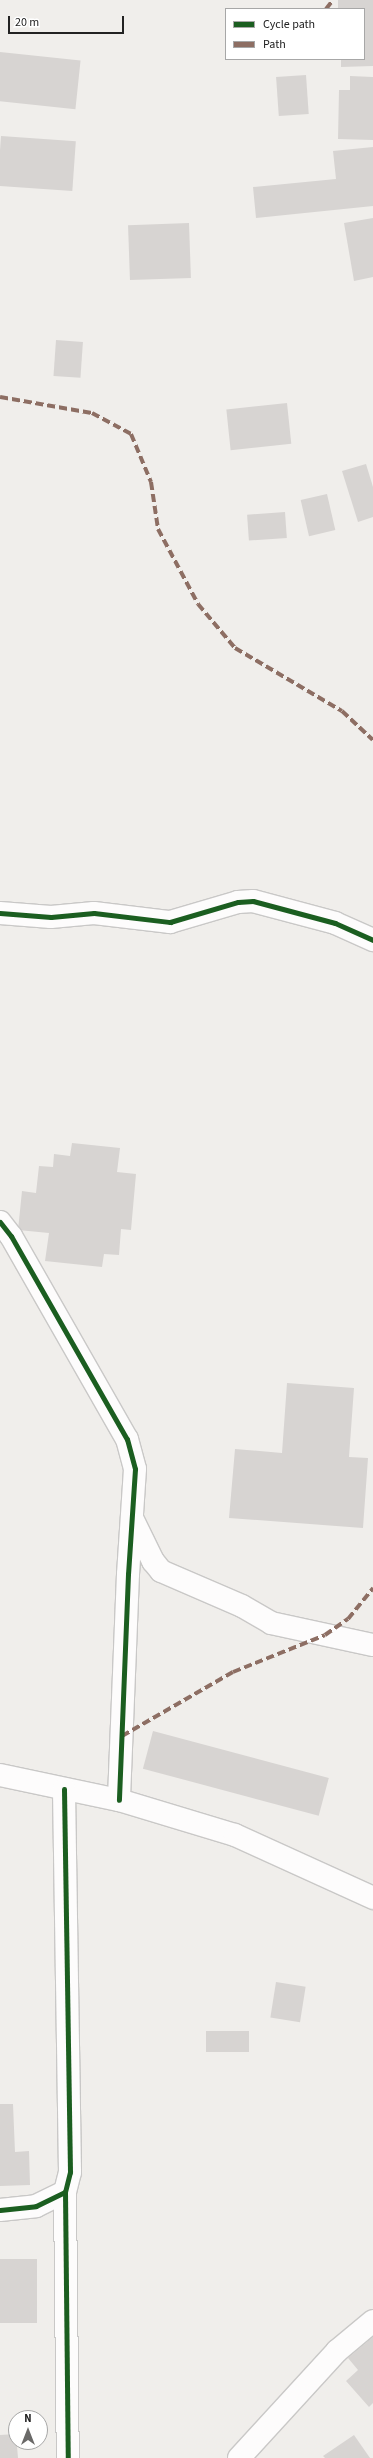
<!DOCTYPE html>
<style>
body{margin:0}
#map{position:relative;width:373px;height:2458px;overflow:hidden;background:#f0eeeb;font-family:"Source Sans 3",sans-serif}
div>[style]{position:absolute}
.building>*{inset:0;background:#d7d4d2;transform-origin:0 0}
.roads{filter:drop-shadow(1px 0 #c9c8c7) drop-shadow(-1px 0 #c9c8c7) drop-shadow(0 1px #c9c8c7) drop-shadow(0 -1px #c9c8c7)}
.street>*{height:22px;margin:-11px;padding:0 11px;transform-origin:11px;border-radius:11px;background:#fdfcfc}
.quiet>*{height:4px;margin-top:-2px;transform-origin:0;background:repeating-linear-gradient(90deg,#8d6e63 0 8px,transparent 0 12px)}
.cycleway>*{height:5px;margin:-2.5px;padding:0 2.5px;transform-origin:2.5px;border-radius:2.5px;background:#1b5e20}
span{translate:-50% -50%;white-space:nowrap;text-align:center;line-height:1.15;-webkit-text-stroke:4px #fff;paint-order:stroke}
.legend{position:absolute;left:225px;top:8px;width:140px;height:52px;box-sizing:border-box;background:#fff;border:1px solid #a7a7a7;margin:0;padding:5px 7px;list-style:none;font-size:12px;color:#222}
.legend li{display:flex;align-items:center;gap:8px;height:20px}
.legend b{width:20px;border:1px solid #a7a7a7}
.north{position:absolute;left:8px;top:2410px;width:40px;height:40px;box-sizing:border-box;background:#fff;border:1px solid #a7a7a7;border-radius:50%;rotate:0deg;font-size:11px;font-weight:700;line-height:16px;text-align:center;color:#222}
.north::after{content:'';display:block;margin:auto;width:14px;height:18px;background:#6a6968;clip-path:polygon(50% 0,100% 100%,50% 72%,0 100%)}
.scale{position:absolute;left:8px;top:16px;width:116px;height:18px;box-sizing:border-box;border:2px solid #222;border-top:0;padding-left:5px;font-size:12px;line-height:14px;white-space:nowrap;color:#222;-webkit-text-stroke:3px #fff;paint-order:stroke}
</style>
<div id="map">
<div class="building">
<i style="clip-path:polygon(338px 0,373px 0,373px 66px,341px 67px,341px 59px,364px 59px,364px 9px,338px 9px)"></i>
<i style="left:0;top:52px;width:81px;height:49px;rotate:6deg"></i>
<i style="left:306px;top:75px;width:39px;height:30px;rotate:86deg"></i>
<i style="clip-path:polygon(350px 76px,373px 77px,373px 140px,338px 139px,339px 90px,350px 90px)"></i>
<i style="left:1px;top:136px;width:75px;height:50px;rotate:4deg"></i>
<i style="clip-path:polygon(373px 147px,373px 206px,256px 218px,253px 187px,336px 179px,333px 151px)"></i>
<i style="clip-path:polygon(373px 218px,373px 277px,354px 281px,344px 223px)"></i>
<i style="left:189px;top:223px;width:55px;height:61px;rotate:88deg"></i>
<i style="left:56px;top:340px;width:27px;height:36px;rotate:4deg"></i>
<i style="left:287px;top:403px;width:41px;height:61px;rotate:84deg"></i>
<i style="clip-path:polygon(366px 464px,373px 487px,373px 517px,358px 522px,342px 471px)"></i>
<i style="left:327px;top:494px;width:37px;height:27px;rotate:77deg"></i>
<i style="left:285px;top:512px;width:26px;height:38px;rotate:86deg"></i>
<i style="clip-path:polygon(72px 1143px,120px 1148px,117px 1172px,136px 1174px,131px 1230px,121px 1229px,119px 1255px,104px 1254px,102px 1267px,45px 1261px,49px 1233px,18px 1230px,22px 1191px,36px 1193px,39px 1166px,53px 1167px,54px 1154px,70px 1156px)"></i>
<i style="clip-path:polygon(287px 1383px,354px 1388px,349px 1457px,368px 1458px,363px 1528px,229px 1518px,235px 1449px,282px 1453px)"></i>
<i style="left:153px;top:1731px;width:182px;height:39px;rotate:15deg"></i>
<i style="left:276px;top:1982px;width:30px;height:36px;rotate:9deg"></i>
<i style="left:206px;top:2031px;width:43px;height:21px"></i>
<i style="clip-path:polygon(0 2104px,13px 2104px,15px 2152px,29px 2151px,30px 2185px,0 2186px)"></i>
<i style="left:0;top:2259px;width:37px;height:64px"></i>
<i style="clip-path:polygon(373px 2337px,373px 2403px,369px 2407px,346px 2381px,358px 2370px,348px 2358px)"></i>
<i style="clip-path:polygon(16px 2434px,18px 2458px,0 2458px,0 2435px)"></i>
<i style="clip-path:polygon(354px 2435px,370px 2458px,325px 2458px,323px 2456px)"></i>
</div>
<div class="roads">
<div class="street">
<i style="left:0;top:913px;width:51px;rotate:4.5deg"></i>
<i style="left:51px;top:917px;width:43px;rotate:-5.3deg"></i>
<i style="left:94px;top:913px;width:77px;rotate:6.8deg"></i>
<i style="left:170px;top:922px;width:71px;rotate:-16.4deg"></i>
<i style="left:238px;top:902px;width:15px;rotate:-4deg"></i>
<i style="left:253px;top:901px;width:85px;rotate:15deg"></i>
<i style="left:335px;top:923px;width:42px;rotate:24.1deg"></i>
<i style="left:0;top:1222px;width:18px;rotate:52deg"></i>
<i style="left:11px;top:1236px;width:234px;rotate:60.3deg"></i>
<i style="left:127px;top:1439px;width:31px;rotate:75deg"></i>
<i style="left:135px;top:1469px;width:105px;rotate:93.8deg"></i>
<i style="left:128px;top:1574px;width:226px;rotate:92.3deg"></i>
<i style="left:133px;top:1520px;width:46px;rotate:64deg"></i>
<i style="left:153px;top:1561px;width:13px;rotate:51deg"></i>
<i style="left:161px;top:1571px;width:88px;rotate:23.4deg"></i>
<i style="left:242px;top:1606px;width:34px;rotate:30deg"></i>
<i style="left:271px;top:1623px;width:104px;rotate:12.2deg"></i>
<i style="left:0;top:1775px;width:122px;rotate:11.9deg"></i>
<i style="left:119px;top:1800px;width:121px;rotate:16.8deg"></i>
<i style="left:235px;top:1835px;width:152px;rotate:24.5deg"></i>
<i style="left:65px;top:2192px;width:266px;rotate:89.4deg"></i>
<i style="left:0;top:2210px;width:36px;rotate:-6deg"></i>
<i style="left:36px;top:2206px;width:32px;rotate:-26deg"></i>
<i style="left:65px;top:2192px;width:21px;rotate:-76deg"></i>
<i style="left:70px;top:2172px;width:383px;rotate:-90.9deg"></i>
<i style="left:239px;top:2458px;width:145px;rotate:-47.5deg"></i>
<i style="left:337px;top:2351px;width:47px;rotate:-39.8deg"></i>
</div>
</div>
<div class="quiet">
<i style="left:326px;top:9px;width:11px;rotate:-52deg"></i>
<i style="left:0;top:397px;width:93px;rotate:9.9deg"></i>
<i style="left:92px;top:413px;width:44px;rotate:28.3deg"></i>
<i style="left:131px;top:434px;width:52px;rotate:67.4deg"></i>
<i style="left:151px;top:482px;width:48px;rotate:81.5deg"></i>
<i style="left:158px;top:529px;width:85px;rotate:61.9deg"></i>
<i style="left:198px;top:604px;width:57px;rotate:49.9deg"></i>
<i style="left:235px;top:648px;width:124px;rotate:30.5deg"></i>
<i style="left:342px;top:711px;width:42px;rotate:43.1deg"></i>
<i style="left:122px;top:1736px;width:128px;rotate:-30deg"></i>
<i style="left:233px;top:1672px;width:99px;rotate:-21.9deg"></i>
<i style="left:325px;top:1635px;width:28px;rotate:-35deg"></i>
<i style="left:348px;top:1619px;width:40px;rotate:-51deg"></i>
</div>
<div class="cycleway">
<i style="left:0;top:913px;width:51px;rotate:4.5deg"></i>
<i style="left:51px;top:917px;width:43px;rotate:-5.3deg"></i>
<i style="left:94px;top:913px;width:77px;rotate:6.8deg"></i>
<i style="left:170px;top:922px;width:71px;rotate:-16.4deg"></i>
<i style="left:238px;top:902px;width:15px;rotate:-4deg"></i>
<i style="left:253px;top:901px;width:85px;rotate:15deg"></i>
<i style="left:335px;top:923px;width:42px;rotate:24.1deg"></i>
<i style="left:0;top:1222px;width:18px;rotate:52deg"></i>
<i style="left:11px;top:1236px;width:234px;rotate:60.3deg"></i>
<i style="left:127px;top:1439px;width:31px;rotate:75deg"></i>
<i style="left:135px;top:1469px;width:105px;rotate:93.8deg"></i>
<i style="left:128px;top:1574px;width:226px;rotate:92.3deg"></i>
<i style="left:65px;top:2192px;width:266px;rotate:89.4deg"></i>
<i style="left:0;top:2210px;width:36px;rotate:-6deg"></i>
<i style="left:36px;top:2206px;width:32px;rotate:-26deg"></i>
<i style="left:65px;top:2192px;width:21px;rotate:-76deg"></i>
<i style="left:70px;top:2172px;width:383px;rotate:-90.9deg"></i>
</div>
<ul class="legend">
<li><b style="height:5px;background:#1b5e20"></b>Cycle path</li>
<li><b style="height:5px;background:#8d6e63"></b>Path</li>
</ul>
<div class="north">N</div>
<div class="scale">20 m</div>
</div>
